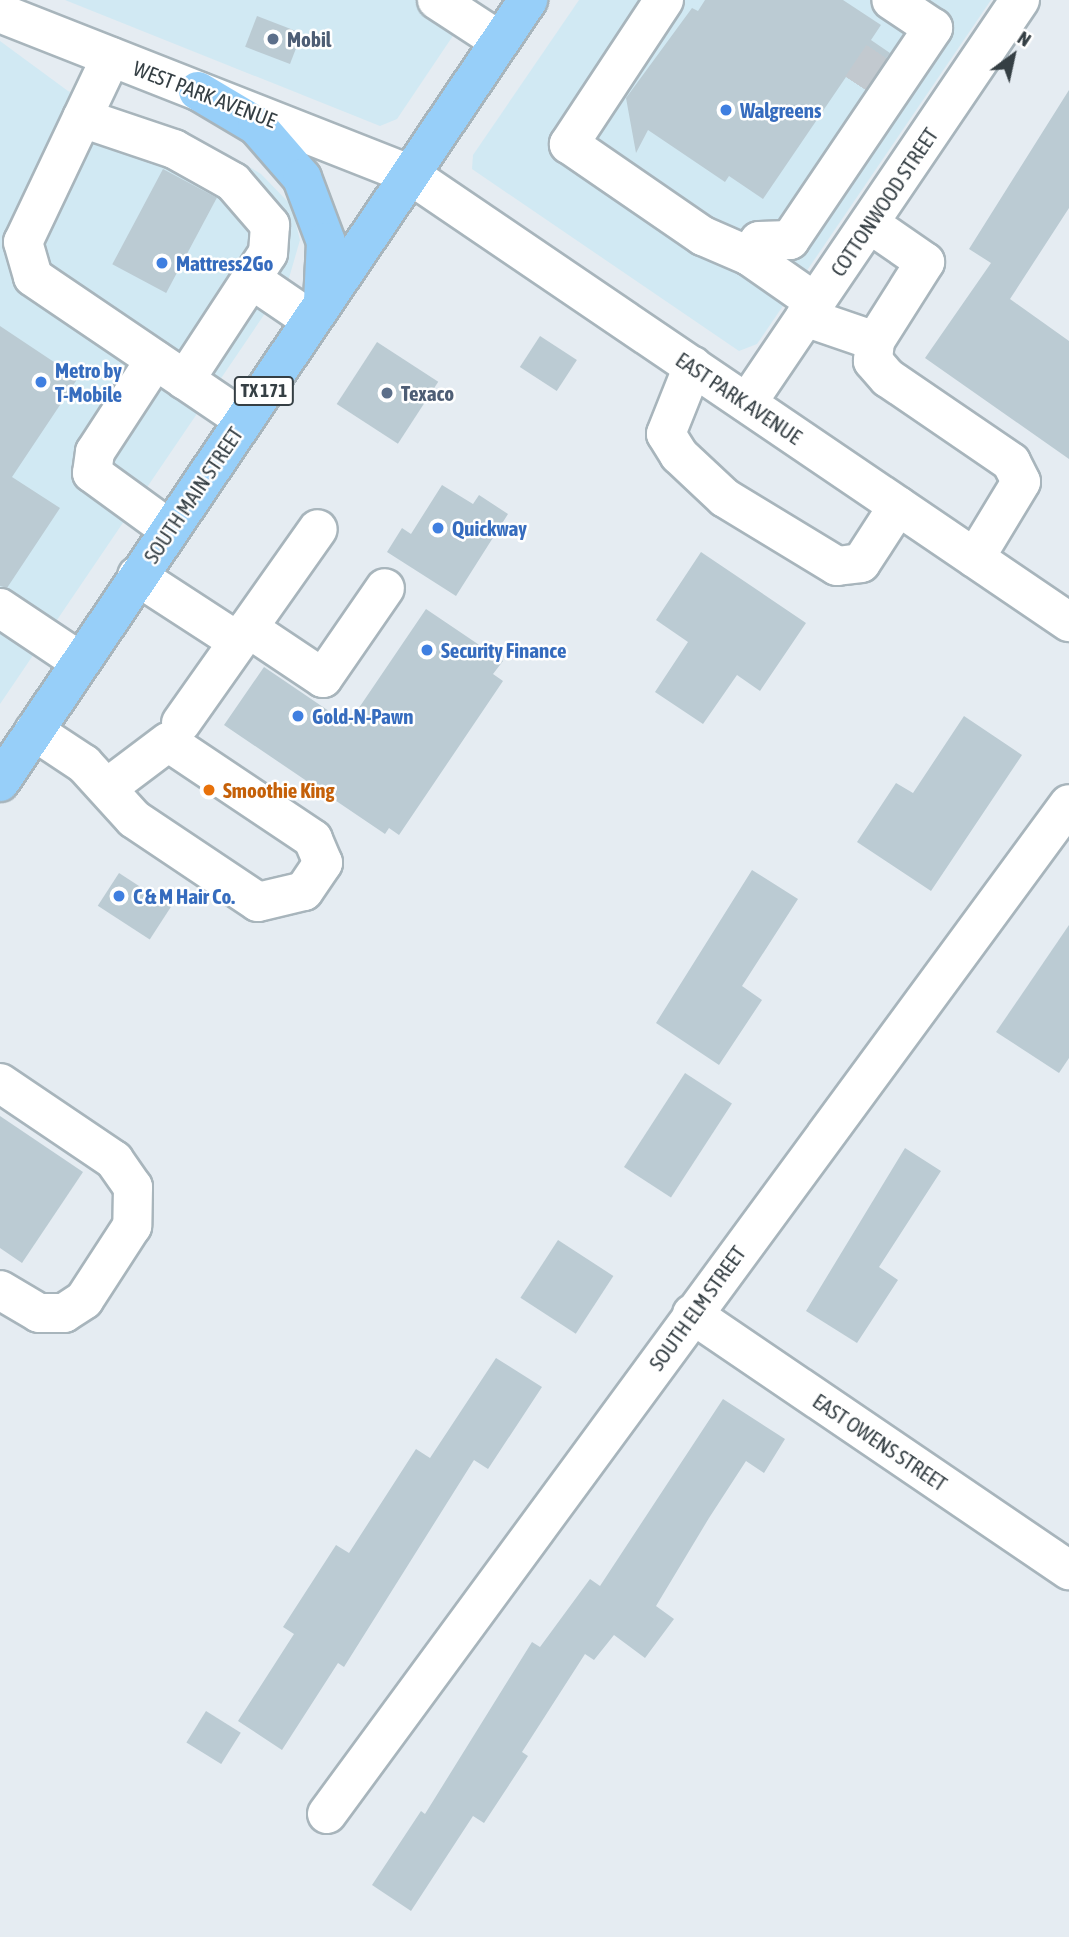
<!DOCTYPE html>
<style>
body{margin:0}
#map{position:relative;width:1069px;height:1937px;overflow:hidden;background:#e5ecf2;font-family:"Asap Condensed",sans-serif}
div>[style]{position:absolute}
.commercial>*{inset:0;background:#d1e9f3}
.building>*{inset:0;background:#bbcbd3;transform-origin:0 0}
.minor-tunnel>*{height:38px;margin-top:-19px;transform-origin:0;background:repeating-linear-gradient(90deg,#c2c9cf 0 38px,transparent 0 57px)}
.roads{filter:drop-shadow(2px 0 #a8b5bc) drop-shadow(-2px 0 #a8b5bc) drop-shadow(0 2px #a8b5bc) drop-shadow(0 -2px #a8b5bc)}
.minor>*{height:38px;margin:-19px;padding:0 19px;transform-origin:19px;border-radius:19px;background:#fff}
.major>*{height:38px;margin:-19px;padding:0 19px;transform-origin:19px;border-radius:19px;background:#97cff9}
.dots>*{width:19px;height:19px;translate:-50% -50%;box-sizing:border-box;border:4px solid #fff;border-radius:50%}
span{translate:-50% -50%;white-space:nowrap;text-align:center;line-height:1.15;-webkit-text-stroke:5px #fff;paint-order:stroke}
.shield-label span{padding:2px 5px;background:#fff;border:2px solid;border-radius:5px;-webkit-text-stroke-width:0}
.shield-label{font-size:19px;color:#353f44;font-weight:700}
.service-label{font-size:21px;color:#4e5e75;font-weight:700}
.left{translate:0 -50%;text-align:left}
.street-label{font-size:21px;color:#353f44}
.shop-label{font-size:21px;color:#366cbe;font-weight:700}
.food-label{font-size:21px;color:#c56008;font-weight:700}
.north{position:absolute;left:978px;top:21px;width:70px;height:70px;-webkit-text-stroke:5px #fff;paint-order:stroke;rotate:33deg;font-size:19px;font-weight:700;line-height:28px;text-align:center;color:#353f44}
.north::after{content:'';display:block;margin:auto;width:24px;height:32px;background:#353f44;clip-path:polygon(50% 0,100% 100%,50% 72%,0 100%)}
</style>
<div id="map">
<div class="commercial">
<i style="clip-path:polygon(65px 0,477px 0,397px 119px,380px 126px)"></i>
<i style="clip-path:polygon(579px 0,991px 0,757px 344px,739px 351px,472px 169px,473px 155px)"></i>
<i style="clip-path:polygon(0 41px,68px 91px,226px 153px,261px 174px,291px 205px,300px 240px,289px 278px,0 704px)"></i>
</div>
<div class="building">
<i style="clip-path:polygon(705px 0,843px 0,881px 25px,871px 40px,890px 53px,865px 89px,846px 77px,763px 199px,729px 176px,725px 182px,648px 130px,636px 153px,626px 98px,692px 8px,698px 11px)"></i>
<i style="left:257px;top:16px;width:48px;height:33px;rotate:21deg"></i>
<i style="clip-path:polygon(1069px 90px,1069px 208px,1010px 299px,1069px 341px,1069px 459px,925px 358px,991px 263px,969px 249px)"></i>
<i style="left:163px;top:169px;width:61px;height:108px;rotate:28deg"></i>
<i style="clip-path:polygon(0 326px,78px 378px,12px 477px,60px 508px,7px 588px,0 586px)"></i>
<i style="left:540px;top:336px;width:44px;height:37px;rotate:33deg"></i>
<i style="left:377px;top:342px;width:73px;height:74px;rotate:33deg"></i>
<i style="clip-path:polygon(442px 485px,473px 504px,479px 495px,508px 514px,456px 596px,387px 552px,402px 528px,411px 534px)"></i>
<i style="clip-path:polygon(701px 552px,806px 623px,760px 691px,737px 675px,703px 724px,655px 692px,688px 642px,656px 620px)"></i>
<i style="clip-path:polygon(426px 609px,503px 661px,493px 674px,503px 681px,399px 835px,389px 828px,385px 834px,224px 725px,264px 667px,348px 724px)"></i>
<i style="clip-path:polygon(964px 716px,1022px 755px,931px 891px,857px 842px,896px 783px,913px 793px)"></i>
<i style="clip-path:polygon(752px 870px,798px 899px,742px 986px,762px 1000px,719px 1065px,656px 1023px)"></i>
<i style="left:119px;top:873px;width:62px;height:39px;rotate:33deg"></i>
<i style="clip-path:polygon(1069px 925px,1069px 1058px,1059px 1073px,996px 1032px)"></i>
<i style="left:685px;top:1073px;width:56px;height:112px;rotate:33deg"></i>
<i style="clip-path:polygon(0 1116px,83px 1172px,22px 1263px,0 1248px)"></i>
<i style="clip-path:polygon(905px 1148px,941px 1171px,879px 1267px,898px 1280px,857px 1343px,806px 1311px)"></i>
<i style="left:558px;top:1240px;width:66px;height:69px;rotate:33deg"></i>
<i style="clip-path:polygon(496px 1358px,542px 1387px,488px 1469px,474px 1460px,344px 1667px,338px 1663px,282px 1750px,238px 1721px,294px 1634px,283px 1627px,336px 1545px,349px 1553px,416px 1449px,430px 1458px)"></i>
<i style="clip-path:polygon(723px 1399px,785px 1439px,764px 1473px,746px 1461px,709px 1518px,656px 1606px,674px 1619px,645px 1658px,614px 1635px,594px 1660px,585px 1654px,522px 1752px,528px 1756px,484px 1823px,473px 1816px,411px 1911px,372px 1885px,421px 1811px,425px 1814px,532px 1642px,540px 1647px,590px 1579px,600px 1586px)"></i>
<i style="left:206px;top:1711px;width:41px;height:37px;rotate:32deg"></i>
</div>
<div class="minor-tunnel">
<i style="left:861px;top:87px;width:45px;rotate:-56deg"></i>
</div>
<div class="roads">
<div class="minor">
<i style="left:437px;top:0;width:75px;rotate:33.1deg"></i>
<i style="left:664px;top:0;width:173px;rotate:123.4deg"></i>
<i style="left:569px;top:144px;width:163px;rotate:34.5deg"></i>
<i style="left:703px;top:236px;width:50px;rotate:23.5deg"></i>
<i style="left:749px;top:256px;width:80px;rotate:34.9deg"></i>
<i style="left:0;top:13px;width:440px;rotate:21.5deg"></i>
<i style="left:409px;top:174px;width:798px;rotate:34.17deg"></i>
<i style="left:111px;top:57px;width:205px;rotate:115.4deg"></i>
<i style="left:23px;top:242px;width:36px;rotate:74deg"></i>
<i style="left:33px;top:277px;width:255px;rotate:34.1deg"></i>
<i style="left:82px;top:118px;width:97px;rotate:18.6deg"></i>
<i style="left:174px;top:149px;width:68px;rotate:29.2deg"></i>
<i style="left:233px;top:182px;width:57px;rotate:49.3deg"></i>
<i style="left:270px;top:225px;width:28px;rotate:94deg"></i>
<i style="left:268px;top:253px;width:152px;rotate:123.2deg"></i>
<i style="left:870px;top:224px;width:67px;rotate:34.6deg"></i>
<i style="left:925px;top:262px;width:93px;rotate:122.3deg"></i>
<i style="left:875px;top:341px;width:20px;rotate:96deg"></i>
<i style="left:873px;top:361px;width:23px;rotate:49deg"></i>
<i style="left:888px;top:378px;width:149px;rotate:34.3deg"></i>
<i style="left:1011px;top:462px;width:22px;rotate:63deg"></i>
<i style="left:1021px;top:482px;width:89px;rotate:121.2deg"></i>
<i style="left:749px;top:256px;width:18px;rotate:-56deg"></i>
<i style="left:759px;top:241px;width:31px;rotate:-2deg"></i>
<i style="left:790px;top:240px;width:256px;rotate:-56deg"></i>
<i style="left:933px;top:28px;width:50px;rotate:-146.3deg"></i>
<i style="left:251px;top:279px;width:73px;rotate:34.3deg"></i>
<i style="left:805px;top:317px;width:74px;rotate:18.9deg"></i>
<i style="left:155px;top:360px;width:110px;rotate:123.1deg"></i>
<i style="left:95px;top:452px;width:21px;rotate:98deg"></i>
<i style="left:92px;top:473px;width:95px;rotate:36deg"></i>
<i style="left:693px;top:366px;width:73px;rotate:111.7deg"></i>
<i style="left:666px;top:434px;width:25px;rotate:58deg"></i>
<i style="left:679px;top:455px;width:63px;rotate:43.1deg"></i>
<i style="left:725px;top:498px;width:131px;rotate:31.3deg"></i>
<i style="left:837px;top:566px;width:24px;rotate:-7deg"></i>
<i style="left:861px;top:563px;width:68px;rotate:-57deg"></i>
<i style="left:747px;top:403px;width:487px;rotate:-55.9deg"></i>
<i style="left:137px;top:576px;width:119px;rotate:33deg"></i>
<i style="left:0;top:608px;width:97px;rotate:33.7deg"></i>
<i style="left:248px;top:628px;width:90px;rotate:33.7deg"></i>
<i style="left:323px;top:678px;width:109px;rotate:-55.4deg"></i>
<i style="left:181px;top:723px;width:237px;rotate:-54.8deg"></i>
<i style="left:34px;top:731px;width:60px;rotate:33.4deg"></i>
<i style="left:84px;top:764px;width:74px;rotate:47.7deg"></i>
<i style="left:134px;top:819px;width:149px;rotate:33.8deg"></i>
<i style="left:258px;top:902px;width:47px;rotate:-13.4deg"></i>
<i style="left:304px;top:891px;width:34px;rotate:-56deg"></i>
<i style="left:323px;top:863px;width:26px;rotate:-113deg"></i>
<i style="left:313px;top:839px;width:174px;rotate:-146.2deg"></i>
<i style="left:168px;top:742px;width:76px;rotate:143deg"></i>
<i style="left:0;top:1083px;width:138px;rotate:34deg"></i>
<i style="left:114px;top:1160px;width:33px;rotate:55deg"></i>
<i style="left:133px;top:1187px;width:39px;rotate:91deg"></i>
<i style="left:132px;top:1226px;width:88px;rotate:123deg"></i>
<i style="left:84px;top:1300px;width:24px;rotate:147deg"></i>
<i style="left:64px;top:1313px;width:25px;rotate:180deg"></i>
<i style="left:39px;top:1313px;width:45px;rotate:-149.5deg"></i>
<i style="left:692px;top:1314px;width:456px;rotate:34.2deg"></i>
<i style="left:327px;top:1814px;width:1253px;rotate:-53.7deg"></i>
</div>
<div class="major">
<i style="left:198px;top:91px;width:69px;rotate:30.7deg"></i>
<i style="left:257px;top:126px;width:69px;rotate:49.1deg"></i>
<i style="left:302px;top:178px;width:68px;rotate:69.4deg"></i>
<i style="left:326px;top:242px;width:60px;rotate:92.9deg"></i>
<i style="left:0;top:782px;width:944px;rotate:-55.97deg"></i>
</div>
</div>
<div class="dots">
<i style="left:273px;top:39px;background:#5c6f8a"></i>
<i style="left:726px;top:110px;background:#3f7fe0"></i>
<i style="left:162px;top:263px;background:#3f7fe0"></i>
<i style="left:41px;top:382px;background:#3f7fe0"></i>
<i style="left:387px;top:393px;background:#5c6f8a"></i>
<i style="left:438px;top:528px;background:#3f7fe0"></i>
<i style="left:427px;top:650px;background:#3f7fe0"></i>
<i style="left:298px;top:716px;background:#3f7fe0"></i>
<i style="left:209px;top:790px;background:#e8710a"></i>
<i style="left:119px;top:896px;background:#3f7fe0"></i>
</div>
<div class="shield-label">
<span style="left:264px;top:391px">TX 171</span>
</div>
<div class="service-label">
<span class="left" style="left:287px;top:39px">Mobil</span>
<span class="left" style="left:401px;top:393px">Texaco</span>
</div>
<div class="street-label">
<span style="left:205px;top:94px;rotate:21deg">WEST PARK AVENUE</span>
<span style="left:884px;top:202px;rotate:-56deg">COTTONWOOD STREET</span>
<span style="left:739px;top:398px;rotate:34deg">EAST PARK AVENUE</span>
<span style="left:193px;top:495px;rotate:-56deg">SOUTH MAIN STREET</span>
<span style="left:697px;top:1308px;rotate:-54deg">SOUTH ELM STREET</span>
<span style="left:880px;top:1442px;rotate:34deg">EAST OWENS STREET</span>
</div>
<div class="shop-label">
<span class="left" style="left:740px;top:110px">Walgreens</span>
<span class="left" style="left:176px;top:263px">Mattress2Go</span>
<span class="left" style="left:55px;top:382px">Metro by<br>T-Mobile</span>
<span class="left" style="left:452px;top:528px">Quickway</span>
<span class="left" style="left:441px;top:650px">Security Finance</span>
<span class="left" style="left:312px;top:716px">Gold-N-Pawn</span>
<span class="left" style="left:133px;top:896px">C &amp; M Hair Co.</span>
</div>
<div class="food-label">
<span class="left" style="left:223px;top:790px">Smoothie King</span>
</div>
<div class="north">N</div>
</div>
